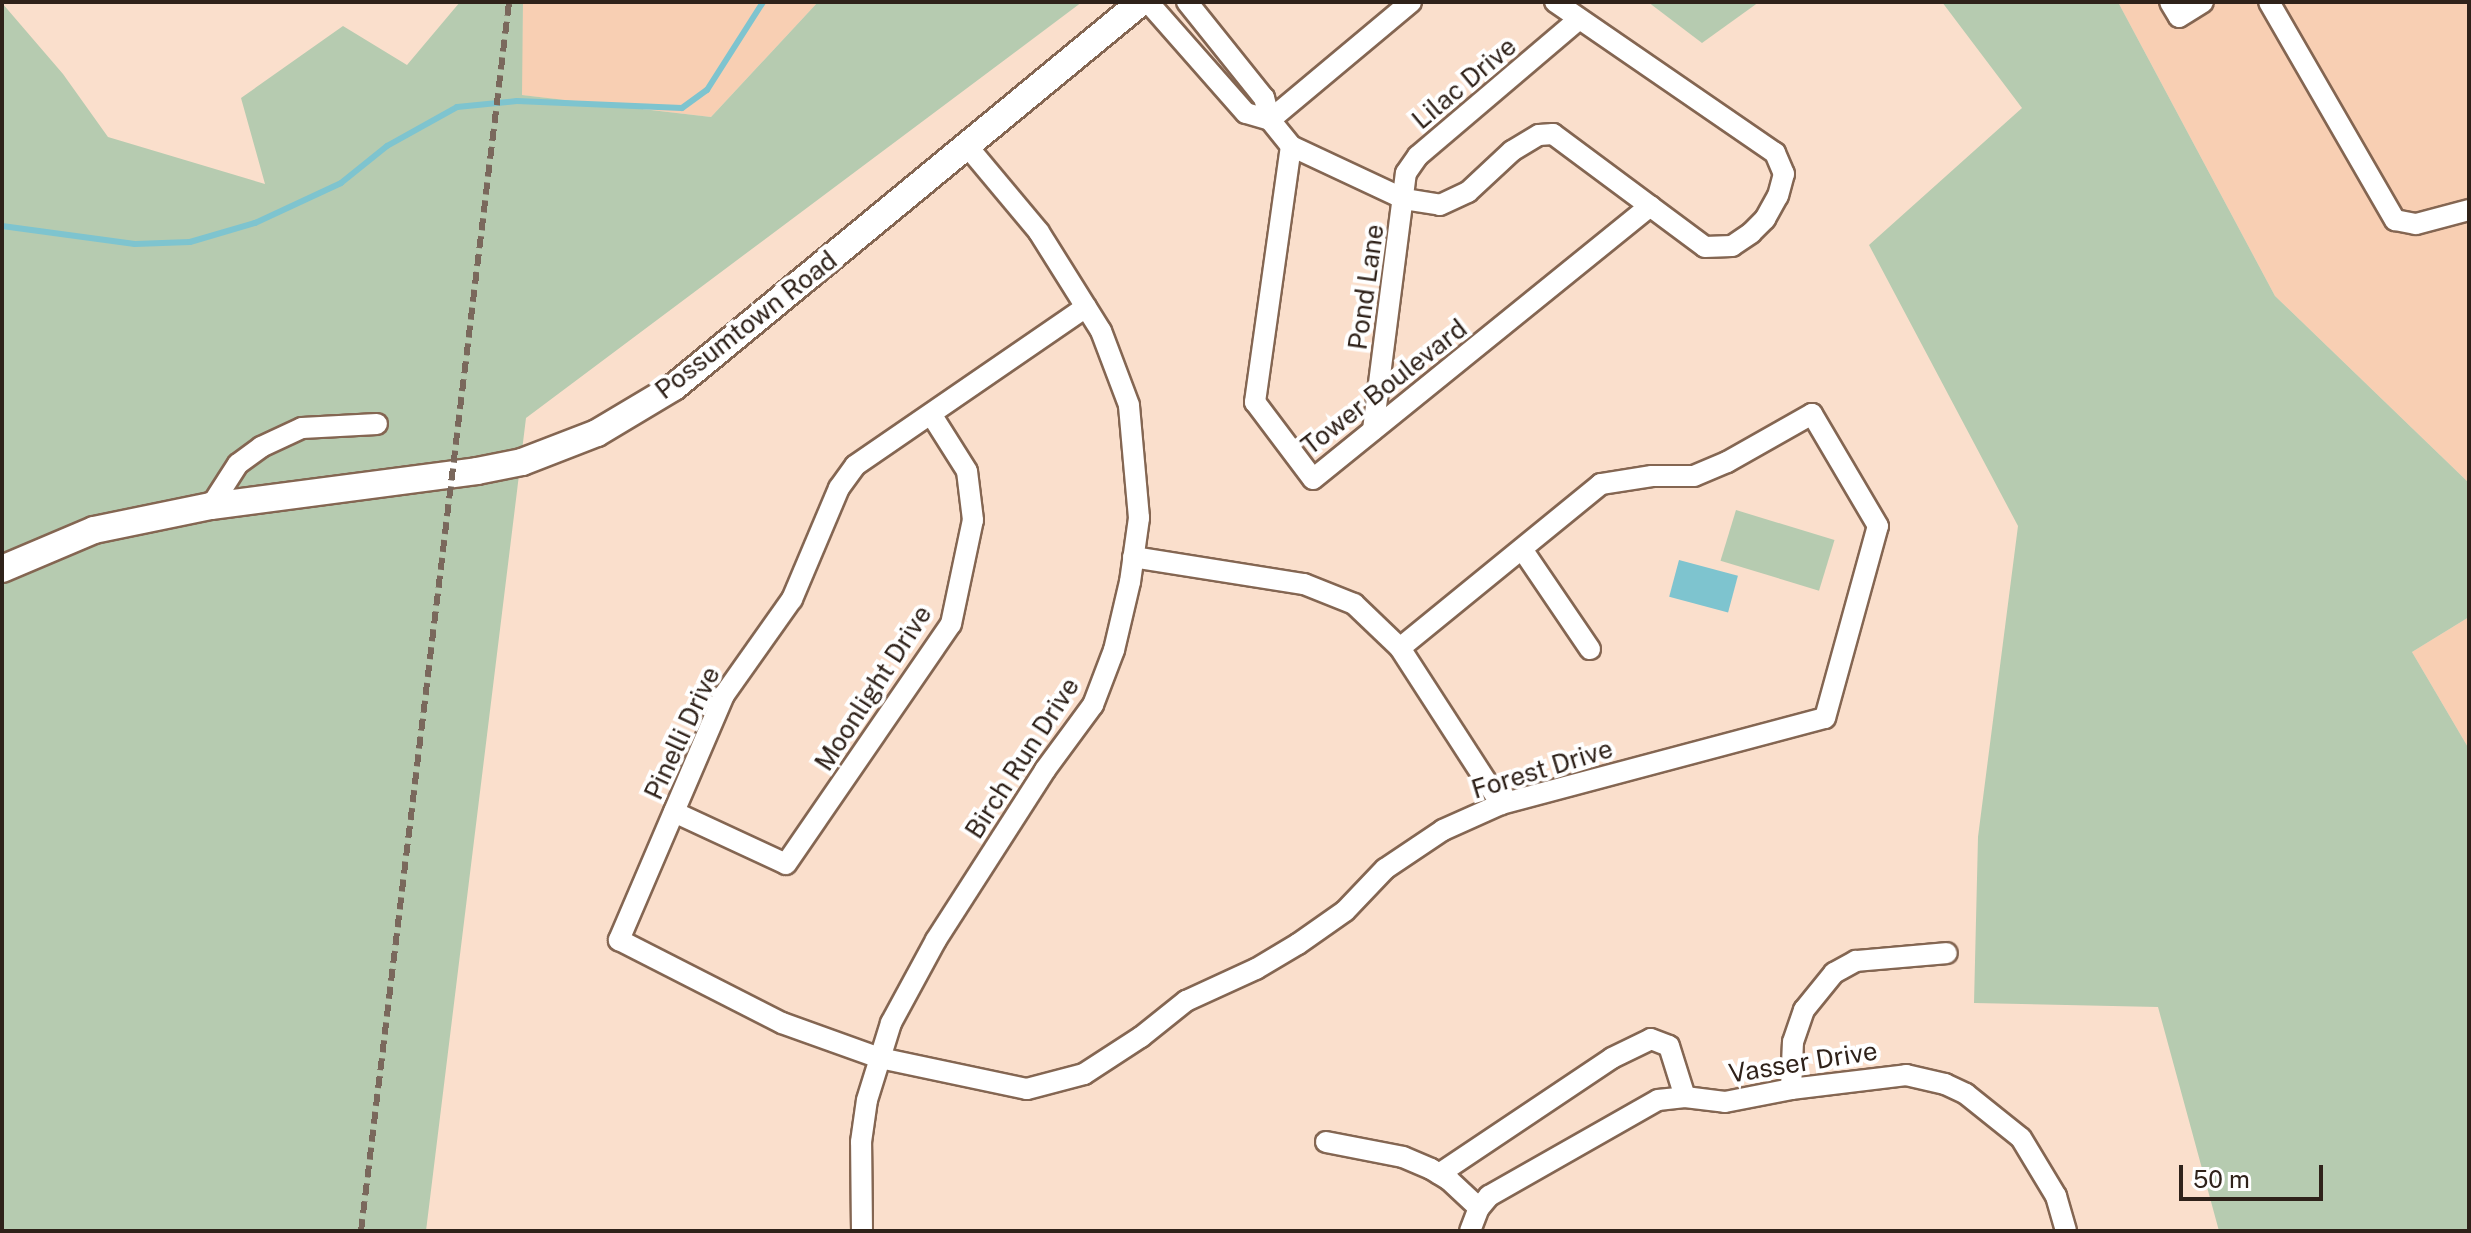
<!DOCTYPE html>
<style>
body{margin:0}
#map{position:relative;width:2471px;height:1233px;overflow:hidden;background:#fadfcc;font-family:"Public Sans",sans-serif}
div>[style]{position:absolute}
.built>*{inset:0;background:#f8cfb3}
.green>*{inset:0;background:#b6cbb0;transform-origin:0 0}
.water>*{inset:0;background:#7ec4cf;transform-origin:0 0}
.stream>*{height:6px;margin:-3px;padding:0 3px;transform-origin:3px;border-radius:3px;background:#7ec4cf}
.roads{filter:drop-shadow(2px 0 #846652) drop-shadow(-2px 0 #846652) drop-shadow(0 2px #846652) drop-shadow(0 -2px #846652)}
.minor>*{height:20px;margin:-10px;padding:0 10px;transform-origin:10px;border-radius:10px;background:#fff}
.major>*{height:26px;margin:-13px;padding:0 13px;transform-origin:13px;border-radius:13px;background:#fff}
.rail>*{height:6px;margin-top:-3px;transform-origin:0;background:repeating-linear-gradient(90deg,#7a685c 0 12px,transparent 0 18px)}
span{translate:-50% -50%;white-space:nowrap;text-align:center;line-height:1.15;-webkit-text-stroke:8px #fff;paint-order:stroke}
.street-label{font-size:26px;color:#2f221a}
.frame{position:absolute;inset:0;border:4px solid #2f221a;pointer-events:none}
.scale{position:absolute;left:2179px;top:1165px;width:144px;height:36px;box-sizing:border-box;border:4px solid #2f221a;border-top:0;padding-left:10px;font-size:24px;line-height:28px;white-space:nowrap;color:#2f221a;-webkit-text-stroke:6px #fff;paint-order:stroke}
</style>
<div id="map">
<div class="built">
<i style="clip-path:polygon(523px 2px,818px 2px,711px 117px,521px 95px)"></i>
<i style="clip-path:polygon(2118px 2px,2469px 2px,2469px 483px,2275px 296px)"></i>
<i style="clip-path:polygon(2469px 617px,2469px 749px,2412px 652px)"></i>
</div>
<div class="green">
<i style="clip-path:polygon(460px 2px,523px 2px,522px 95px,711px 117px,818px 2px,1082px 2px,526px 418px,426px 1231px,2px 1231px,2px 3px,63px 74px,108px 137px,265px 184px,241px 98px,343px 26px,407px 65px)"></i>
<i style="clip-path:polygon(1648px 2px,1759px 2px,1702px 43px)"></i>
<i style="clip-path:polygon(1942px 2px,2118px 2px,2275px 296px,2469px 483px,2469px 617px,2412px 652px,2469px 749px,2469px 1231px,2219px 1231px,2158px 1007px,1974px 1003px,1978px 837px,2018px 526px,1869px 245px,2022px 108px)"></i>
<i style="left:1736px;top:510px;width:103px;height:53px;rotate:17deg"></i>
</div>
<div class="water">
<i style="left:1679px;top:560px;width:61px;height:38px;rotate:15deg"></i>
</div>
<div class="stream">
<i style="left:2px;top:226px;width:134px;rotate:7.7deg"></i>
<i style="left:135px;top:244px;width:55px;rotate:-2.1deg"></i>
<i style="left:190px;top:242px;width:68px;rotate:-16.3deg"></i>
<i style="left:255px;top:223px;width:95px;rotate:-24.9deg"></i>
<i style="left:341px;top:183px;width:59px;rotate:-38.8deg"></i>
<i style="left:387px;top:146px;width:80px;rotate:-29.1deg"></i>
<i style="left:457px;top:107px;width:60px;rotate:-5.7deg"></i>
<i style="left:517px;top:101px;width:165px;rotate:2.4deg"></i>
<i style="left:682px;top:108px;width:31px;rotate:-36deg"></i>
<i style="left:707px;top:90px;width:104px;rotate:-57.5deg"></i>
</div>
<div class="roads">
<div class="minor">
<i style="left:1148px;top:2px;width:148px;rotate:48.6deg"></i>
<i style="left:1246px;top:113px;width:25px;rotate:16deg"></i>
<i style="left:1270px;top:120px;width:23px;rotate:-105deg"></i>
<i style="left:1264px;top:98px;width:123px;rotate:-128.7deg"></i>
<i style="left:1411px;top:2px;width:184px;rotate:140.1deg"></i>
<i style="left:1270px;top:120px;width:33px;rotate:51deg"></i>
<i style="left:1291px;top:146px;width:125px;rotate:25.1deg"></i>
<i style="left:1404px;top:199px;width:36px;rotate:9deg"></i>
<i style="left:1440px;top:205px;width:31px;rotate:-25deg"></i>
<i style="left:1468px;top:192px;width:60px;rotate:-43deg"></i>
<i style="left:1512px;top:151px;width:31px;rotate:-31deg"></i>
<i style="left:1539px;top:135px;width:14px;rotate:-4deg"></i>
<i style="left:1553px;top:134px;width:189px;rotate:36.6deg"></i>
<i style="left:1705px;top:247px;width:27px;rotate:-2deg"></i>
<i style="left:1732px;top:246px;width:23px;rotate:-34deg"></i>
<i style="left:1751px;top:233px;width:20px;rotate:-45deg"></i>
<i style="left:1765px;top:219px;width:26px;rotate:-61deg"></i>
<i style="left:1778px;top:196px;width:23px;rotate:-75deg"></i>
<i style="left:1784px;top:174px;width:23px;rotate:-113deg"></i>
<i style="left:1775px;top:153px;width:267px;rotate:-145.5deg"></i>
<i style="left:2170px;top:2px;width:17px;rotate:59deg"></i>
<i style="left:2179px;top:17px;width:28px;rotate:-32deg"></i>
<i style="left:2269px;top:2px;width:252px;rotate:60deg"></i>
<i style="left:2395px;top:220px;width:21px;rotate:11deg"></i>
<i style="left:2416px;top:224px;width:55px;rotate:-14.8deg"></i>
<i style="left:1291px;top:146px;width:259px;rotate:98deg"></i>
<i style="left:1255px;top:402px;width:96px;rotate:53deg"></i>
<i style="left:1313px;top:479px;width:434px;rotate:-39deg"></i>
<i style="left:1086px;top:307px;width:280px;rotate:145.5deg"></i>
<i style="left:855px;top:466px;width:27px;rotate:126deg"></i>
<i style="left:839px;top:488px;width:121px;rotate:112.9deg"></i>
<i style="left:792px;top:599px;width:118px;rotate:125.3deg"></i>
<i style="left:724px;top:695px;width:267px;rotate:113.2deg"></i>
<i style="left:619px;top:940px;width:183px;rotate:27deg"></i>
<i style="left:782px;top:1023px;width:104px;rotate:19.7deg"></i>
<i style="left:880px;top:1058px;width:150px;rotate:11.9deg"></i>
<i style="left:1027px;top:1089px;width:59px;rotate:-14.7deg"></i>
<i style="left:1084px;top:1074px;width:68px;rotate:-33deg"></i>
<i style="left:1141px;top:1037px;width:58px;rotate:-38.7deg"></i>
<i style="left:1186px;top:1001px;width:77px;rotate:-24.6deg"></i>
<i style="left:1256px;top:969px;width:49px;rotate:-30.8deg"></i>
<i style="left:1298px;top:944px;width:57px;rotate:-35.1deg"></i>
<i style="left:1345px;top:911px;width:58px;rotate:-46.4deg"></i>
<i style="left:1385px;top:869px;width:70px;rotate:-33.9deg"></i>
<i style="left:1443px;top:830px;width:64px;rotate:-24.1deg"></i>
<i style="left:1501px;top:804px;width:335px;rotate:-14.9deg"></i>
<i style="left:1825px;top:718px;width:199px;rotate:-74.6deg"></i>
<i style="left:1878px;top:526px;width:130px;rotate:-120.5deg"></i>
<i style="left:1812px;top:414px;width:98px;rotate:150.5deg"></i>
<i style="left:1727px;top:462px;width:36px;rotate:157deg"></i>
<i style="left:1694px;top:476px;width:42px;rotate:180deg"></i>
<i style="left:1652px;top:476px;width:52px;rotate:171.1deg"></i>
<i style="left:1601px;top:484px;width:259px;rotate:140.8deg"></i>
<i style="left:1373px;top:430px;width:259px;rotate:-82.7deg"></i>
<i style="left:1406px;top:173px;width:21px;rotate:-55deg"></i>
<i style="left:1418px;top:156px;width:211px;rotate:-40.4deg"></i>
<i style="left:211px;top:506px;width:50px;rotate:-57.3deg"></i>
<i style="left:238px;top:464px;width:29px;rotate:-36deg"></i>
<i style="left:261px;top:447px;width:45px;rotate:-24.9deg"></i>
<i style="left:302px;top:428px;width:75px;rotate:-3.1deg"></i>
<i style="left:1522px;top:549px;width:121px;rotate:55.8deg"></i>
<i style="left:1133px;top:557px;width:173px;rotate:9deg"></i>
<i style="left:1304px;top:584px;width:54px;rotate:21.8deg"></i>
<i style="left:1354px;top:604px;width:64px;rotate:43.7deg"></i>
<i style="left:1400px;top:648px;width:186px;rotate:57.1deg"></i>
<i style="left:674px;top:812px;width:123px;rotate:24.9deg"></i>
<i style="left:786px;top:864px;width:291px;rotate:-55.5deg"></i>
<i style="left:951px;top:624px;width:106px;rotate:-78.1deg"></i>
<i style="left:973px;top:520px;width:49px;rotate:-97deg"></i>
<i style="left:967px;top:471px;width:67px;rotate:-122.3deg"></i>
<i style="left:1791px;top:1089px;width:47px;rotate:-87.6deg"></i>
<i style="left:1793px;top:1042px;width:34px;rotate:-71deg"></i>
<i style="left:1804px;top:1010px;width:48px;rotate:-51deg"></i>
<i style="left:1834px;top:973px;width:25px;rotate:-29deg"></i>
<i style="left:1856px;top:961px;width:91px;rotate:-5deg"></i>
<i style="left:1326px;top:1142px;width:78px;rotate:11deg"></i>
<i style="left:1403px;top:1157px;width:30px;rotate:23deg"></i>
<i style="left:1431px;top:1169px;width:21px;rotate:31deg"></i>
<i style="left:1449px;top:1180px;width:41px;rotate:43deg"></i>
<i style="left:1439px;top:1174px;width:208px;rotate:-33.8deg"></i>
<i style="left:1612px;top:1058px;width:43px;rotate:-26deg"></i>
<i style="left:1651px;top:1039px;width:19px;rotate:21deg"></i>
<i style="left:1669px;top:1046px;width:53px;rotate:72.6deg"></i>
<i style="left:862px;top:1231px;width:89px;rotate:-90.6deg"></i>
<i style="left:861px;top:1142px;width:42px;rotate:-81.9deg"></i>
<i style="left:867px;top:1100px;width:81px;rotate:-72.7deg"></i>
<i style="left:891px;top:1023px;width:94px;rotate:-61.5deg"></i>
<i style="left:936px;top:940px;width:202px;rotate:-57.3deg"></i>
<i style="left:1045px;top:770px;width:81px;rotate:-53.6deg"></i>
<i style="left:1093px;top:705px;width:59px;rotate:-69.1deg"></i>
<i style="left:1114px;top:650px;width:70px;rotate:-76.8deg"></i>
<i style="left:1130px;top:582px;width:65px;rotate:-82deg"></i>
<i style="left:1139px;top:518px;width:113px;rotate:-95.1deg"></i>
<i style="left:1129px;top:405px;width:79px;rotate:-110.7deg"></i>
<i style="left:1101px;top:331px;width:117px;rotate:-122.1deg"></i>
<i style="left:1039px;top:232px;width:112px;rotate:-129.9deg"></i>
<i style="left:1470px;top:1231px;width:25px;rotate:-69deg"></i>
<i style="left:1479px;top:1208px;width:16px;rotate:-50deg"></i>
<i style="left:1489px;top:1196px;width:194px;rotate:-29.6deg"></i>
<i style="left:1658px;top:1100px;width:27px;rotate:-6deg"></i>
<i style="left:1685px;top:1097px;width:40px;rotate:7.1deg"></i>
<i style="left:1725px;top:1102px;width:67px;rotate:-11.1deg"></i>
<i style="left:1791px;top:1089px;width:116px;rotate:-6.9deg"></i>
<i style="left:1906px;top:1075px;width:40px;rotate:13deg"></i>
<i style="left:1945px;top:1084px;width:23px;rotate:25deg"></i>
<i style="left:1966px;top:1094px;width:70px;rotate:38.7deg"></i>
<i style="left:2021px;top:1138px;width:68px;rotate:58.9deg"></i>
<i style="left:2056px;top:1196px;width:36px;rotate:74deg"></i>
</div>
<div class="major">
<i style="left:2px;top:569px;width:100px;rotate:-23deg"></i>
<i style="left:94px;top:530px;width:119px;rotate:-11.6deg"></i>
<i style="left:211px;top:506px;width:268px;rotate:-7.5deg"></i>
<i style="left:477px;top:471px;width:46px;rotate:-11.3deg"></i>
<i style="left:522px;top:462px;width:80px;rotate:-21.1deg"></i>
<i style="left:597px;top:433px;width:90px;rotate:-30.9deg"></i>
<i style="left:674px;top:387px;width:605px;rotate:-39.5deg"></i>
</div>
</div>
<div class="rail">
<i style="left:361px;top:1231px;width:1238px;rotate:-83.13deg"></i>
</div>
<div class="street-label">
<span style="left:1464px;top:83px;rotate:-40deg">Lilac Drive</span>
<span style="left:1366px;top:287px;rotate:-82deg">Pond Lane</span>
<span style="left:746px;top:325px;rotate:-38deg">Possumtown Road</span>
<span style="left:1384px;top:387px;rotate:-38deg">Tower Boulevard</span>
<span style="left:873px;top:688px;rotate:-57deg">Moonlight Drive</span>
<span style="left:682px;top:733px;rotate:-65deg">Pinelli Drive</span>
<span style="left:1022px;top:758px;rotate:-57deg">Birch Run Drive</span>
<span style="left:1542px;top:769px;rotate:-17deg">Forest Drive</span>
<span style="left:1803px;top:1062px;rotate:-9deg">Vasser Drive</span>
</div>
<div class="frame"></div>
<div class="scale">50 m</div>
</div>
